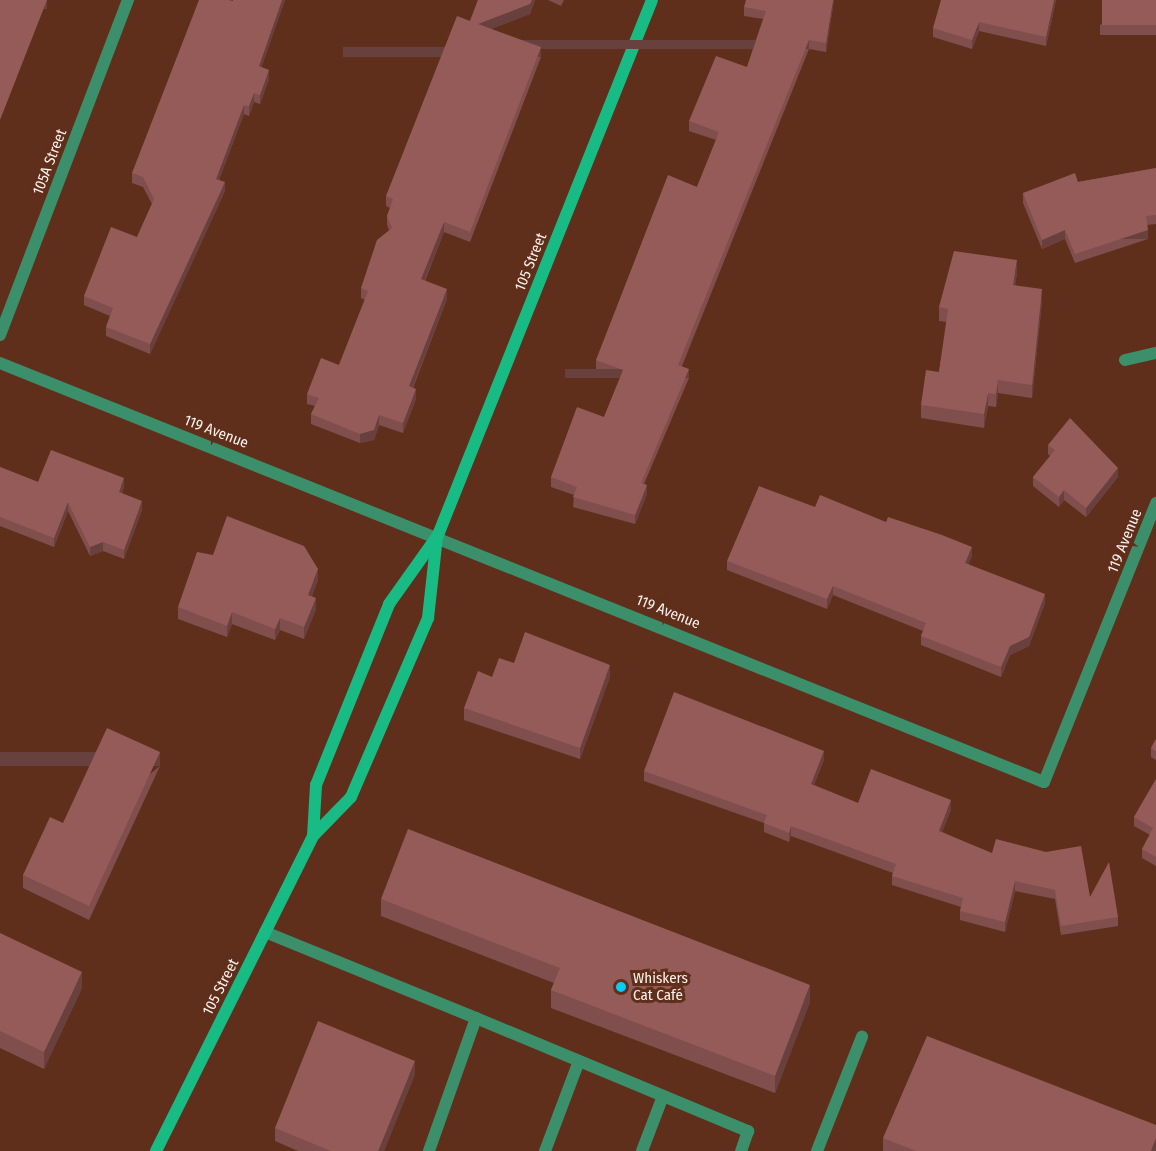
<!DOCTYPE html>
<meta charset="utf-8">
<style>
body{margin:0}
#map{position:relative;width:1156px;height:1151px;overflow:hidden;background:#5f2f1b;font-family:"Fira Sans Condensed",sans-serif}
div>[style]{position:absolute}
.lane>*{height:12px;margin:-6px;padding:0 6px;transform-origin:6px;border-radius:6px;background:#3c8f6b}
.street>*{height:12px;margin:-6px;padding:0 6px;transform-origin:6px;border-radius:6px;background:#3c8f6b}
.secondary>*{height:12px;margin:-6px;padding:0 6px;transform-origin:6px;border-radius:6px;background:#18bb83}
.wall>*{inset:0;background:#804e4d}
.shaded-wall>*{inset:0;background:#68403e;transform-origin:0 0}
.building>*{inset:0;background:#955b59;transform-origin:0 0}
.dots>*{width:16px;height:16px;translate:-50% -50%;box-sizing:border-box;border:3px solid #5f2f1b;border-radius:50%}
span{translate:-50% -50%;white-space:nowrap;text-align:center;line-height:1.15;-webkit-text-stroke:6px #5f2f1b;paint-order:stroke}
.street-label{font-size:15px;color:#fdf1ec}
.poi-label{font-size:15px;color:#fdf1ec}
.left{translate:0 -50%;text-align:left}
</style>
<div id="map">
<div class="lane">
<i style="left:265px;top:932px;width:228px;rotate:22.2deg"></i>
<i style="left:476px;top:1018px;width:141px;rotate:109.5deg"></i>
<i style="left:476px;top:1018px;width:295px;rotate:22.6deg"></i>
<i style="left:748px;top:1131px;width:21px;rotate:109deg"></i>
<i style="left:545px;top:1151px;width:96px;rotate:-69.3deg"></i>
<i style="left:642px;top:1151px;width:59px;rotate:-69.1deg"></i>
<i style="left:817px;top:1151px;width:123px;rotate:-68.5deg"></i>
</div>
<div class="street">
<i style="left:0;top:335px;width:359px;rotate:-69.1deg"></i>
<i style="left:1125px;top:360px;width:32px;rotate:-13deg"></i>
<i style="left:0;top:363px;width:1125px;rotate:21.87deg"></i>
<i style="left:1044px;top:782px;width:301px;rotate:-68.1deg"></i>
</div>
<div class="secondary">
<i style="left:313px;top:836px;width:51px;rotate:-86.6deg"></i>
<i style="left:316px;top:785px;width:195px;rotate:-68deg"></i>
<i style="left:389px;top:604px;width:85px;rotate:-54.6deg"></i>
<i style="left:438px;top:535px;width:576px;rotate:-68.2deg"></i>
<i style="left:156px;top:1151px;width:352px;rotate:-63.5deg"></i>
<i style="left:313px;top:836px;width:54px;rotate:-45.7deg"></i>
<i style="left:351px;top:797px;width:195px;rotate:-66.7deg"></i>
<i style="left:428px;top:618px;width:82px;rotate:-83.7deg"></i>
</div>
<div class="wall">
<i style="clip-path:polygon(233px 0,285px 0,261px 67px,269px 79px,260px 104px,254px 102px,249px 116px,244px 114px,219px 180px,225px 191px,150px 354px,106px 336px,106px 327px,110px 316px,84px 305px,84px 296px,137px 237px,152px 204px,143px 187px,132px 183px,132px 173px)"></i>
<i style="clip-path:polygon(478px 0,535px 0,530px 14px,491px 29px,541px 57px,470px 242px,444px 232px,425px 281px,447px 299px,413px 388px,416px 399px,403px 433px,379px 425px,374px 440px,360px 443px,311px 424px,311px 414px,315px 406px,307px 404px,307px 394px,339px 365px,365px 300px,361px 298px,361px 288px,389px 230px,387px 225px,387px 216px,390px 208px,386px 206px,386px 196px,470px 21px)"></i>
<i style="clip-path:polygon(548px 0,564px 0,561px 6px)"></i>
<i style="clip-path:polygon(834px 0,826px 52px,809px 49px,682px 366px,689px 378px,644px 484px,647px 494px,635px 524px,573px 507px,574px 495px,551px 487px,551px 477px,604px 417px,620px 378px,596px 369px,596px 360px,697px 187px,716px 140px,689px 131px,689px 121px,747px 67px,763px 19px,744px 16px,744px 7px)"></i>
<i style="clip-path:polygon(1056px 0,1046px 46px,979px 31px,972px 49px,933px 37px,933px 28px)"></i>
<i style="clip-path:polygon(1156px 0,1156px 35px,1100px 35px,1100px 25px)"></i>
<i style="clip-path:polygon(1156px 168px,1156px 224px,1147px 225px,1148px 239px,1075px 263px,1065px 239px,1042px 249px,1023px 203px,1023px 193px,1078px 182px)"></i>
<i style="clip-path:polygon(1017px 273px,1015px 285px,1042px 302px,1032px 398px,998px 393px,996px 407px,988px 406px,984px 428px,921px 418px,921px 405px,939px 372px,947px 322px,939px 321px,939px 307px)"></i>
<i style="clip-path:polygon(1048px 445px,1118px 477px,1086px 517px,1064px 500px,1059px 507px,1033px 486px,1033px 477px,1050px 456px,1048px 454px)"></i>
<i style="clip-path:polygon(0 467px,38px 482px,124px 487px,122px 493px,142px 510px,124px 559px,103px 551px,90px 556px,68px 511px,54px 547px,0 526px)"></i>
<i style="clip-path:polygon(815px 507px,972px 556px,968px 564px,1045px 603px,1029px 646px,1010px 655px,1001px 677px,921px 645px,921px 636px,923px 631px,833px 595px,827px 609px,727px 570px,727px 561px)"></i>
<i style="clip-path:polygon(318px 580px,312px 596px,316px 609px,304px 639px,280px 630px,275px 640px,232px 624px,227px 637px,178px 619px,178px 607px)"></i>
<i style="clip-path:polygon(514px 663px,610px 677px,580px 759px,464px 720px,464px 708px,492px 677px)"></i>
<i style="clip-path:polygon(1156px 739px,1156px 760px,1151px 757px,1151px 748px)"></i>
<i style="clip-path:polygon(824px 760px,814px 785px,858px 803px,951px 810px,942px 832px,1090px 897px,1118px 917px,1118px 926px,1061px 935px,1055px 899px,1015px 891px,1005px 932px,960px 920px,960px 911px,961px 907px,892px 885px,892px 876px,893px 873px,791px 836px,789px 842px,764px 832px,764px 823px,644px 781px,644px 771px)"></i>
<i style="clip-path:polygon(160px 766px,89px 920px,23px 888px,23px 875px)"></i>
<i style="clip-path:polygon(1156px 779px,1156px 866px,1142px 858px,1142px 849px,1150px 835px,1134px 826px,1134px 817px)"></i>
<i style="clip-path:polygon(381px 899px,810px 1002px,775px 1093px,551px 1008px,551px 990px,554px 983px,381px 916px)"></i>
<i style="clip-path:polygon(0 933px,82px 988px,44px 1069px,0 1048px)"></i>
<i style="clip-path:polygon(415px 1074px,384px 1151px,298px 1151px,275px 1141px,275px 1128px)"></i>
<i style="clip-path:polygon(883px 1138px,1156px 1151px,883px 1151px)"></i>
</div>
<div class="shaded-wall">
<i style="left:47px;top:0;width:9px;height:129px;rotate:90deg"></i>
<i style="clip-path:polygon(282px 0,285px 0,259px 75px,259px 66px)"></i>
<i style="clip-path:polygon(532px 0,535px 0,530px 14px,478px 34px,478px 24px)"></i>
<i style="clip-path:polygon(833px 0,834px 0,826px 52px,826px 43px)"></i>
<i style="clip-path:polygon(1054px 0,1056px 0,1046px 46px,1046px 37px)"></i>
<i style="clip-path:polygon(979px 22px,979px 31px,972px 49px,972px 40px)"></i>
<i style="left:809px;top:40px;width:9px;height:350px;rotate:90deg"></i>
<i style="left:541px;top:47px;width:10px;height:198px;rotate:90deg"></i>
<i style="clip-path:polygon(269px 70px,269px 79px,260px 104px,260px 95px)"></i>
<i style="clip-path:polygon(254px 93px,254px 102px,249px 116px,249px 106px)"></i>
<i style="clip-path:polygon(244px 105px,244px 114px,216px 188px,216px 179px)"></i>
<i style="clip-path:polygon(225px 182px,225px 191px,150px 354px,150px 344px)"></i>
<i style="clip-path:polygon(444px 222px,444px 232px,421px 289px,421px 279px)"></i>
<i style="clip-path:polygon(1065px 230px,1065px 239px,1042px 249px,1042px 240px)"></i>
<i style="left:1148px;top:230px;width:9px;height:77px;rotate:90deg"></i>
<i style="clip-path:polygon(1017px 260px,1017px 273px,1013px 298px,1013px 285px)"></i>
<i style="clip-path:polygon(447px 289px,447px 299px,409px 396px,409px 386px)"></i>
<i style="clip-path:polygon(1042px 289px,1042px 302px,1032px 398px,1032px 385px)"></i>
<i style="left:689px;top:369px;width:9px;height:124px;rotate:90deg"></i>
<i style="clip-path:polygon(998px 380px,998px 393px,996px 407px,996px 394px)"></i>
<i style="clip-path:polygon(416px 389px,416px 399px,403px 433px,403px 423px)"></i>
<i style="clip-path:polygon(988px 393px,988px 406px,984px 428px,984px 414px)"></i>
<i style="clip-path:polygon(379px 415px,379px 425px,374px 440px,360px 443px,360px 434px)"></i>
<i style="clip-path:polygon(1118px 468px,1118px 477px,1086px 517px,1086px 508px)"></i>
<i style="clip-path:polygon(124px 478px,124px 487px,119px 501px,119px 492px)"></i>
<i style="clip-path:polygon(647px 485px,647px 494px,635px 524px,635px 515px)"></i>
<i style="clip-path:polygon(1064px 490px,1064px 500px,1059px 507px,1059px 497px)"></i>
<i style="clip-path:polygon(142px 501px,142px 510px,124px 559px,124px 550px)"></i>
<i style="clip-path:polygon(68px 502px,68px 511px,54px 547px,54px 538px)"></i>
<i style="clip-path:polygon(103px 542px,103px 551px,90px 556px,90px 547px)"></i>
<i style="clip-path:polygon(972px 547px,972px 556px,965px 572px,965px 563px)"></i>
<i style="clip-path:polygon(318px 569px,318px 580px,308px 606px,308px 595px)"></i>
<i style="clip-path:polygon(833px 586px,833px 595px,827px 609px,827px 599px)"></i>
<i style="clip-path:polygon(1045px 594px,1045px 603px,1029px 646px,1010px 655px,1001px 677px,1001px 667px,1010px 646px)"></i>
<i style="clip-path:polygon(316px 598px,316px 609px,304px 639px,304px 627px)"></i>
<i style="clip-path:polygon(232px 612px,232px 624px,227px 637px,227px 626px)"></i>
<i style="clip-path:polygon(280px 618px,280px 630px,275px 640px,275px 629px)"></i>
<i style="clip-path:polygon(610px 665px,610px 677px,580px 759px,580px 748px)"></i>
<i style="clip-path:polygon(824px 751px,824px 760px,811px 793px,811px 784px)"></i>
<i style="left:160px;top:752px;width:14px;height:170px;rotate:90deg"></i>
<i style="clip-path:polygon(951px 800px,951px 810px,939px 840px,939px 831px)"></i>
<i style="clip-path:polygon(791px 826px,791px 836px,789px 842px,789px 833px)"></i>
<i style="clip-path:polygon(1015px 881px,1015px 891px,1005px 932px,1005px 922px)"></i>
<i style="clip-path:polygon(82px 972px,82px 988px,44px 1069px,44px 1052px)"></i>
<i style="clip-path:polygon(810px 985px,810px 1002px,775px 1093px,775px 1076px)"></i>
<i style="clip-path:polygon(415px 1061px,415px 1074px,384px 1151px,378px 1151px)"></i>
<i style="clip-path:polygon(1156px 1138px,1156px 1151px,1151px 1151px)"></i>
</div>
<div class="building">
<i style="clip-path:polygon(0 0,47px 0,0 120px)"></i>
<i style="clip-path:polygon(199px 0,229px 0,233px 1px,233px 0,282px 0,259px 66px,269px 70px,260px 95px,254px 93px,249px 106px,244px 105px,216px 179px,225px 182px,150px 344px,106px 327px,113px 308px,84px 296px,111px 227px,137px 237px,154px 199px,143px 177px,132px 173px)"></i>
<i style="clip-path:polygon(478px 0,532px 0,530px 4px,478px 24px,541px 47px,470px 232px,444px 222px,421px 279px,447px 289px,409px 386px,416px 389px,403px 423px,379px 415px,374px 430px,360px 434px,311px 414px,319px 398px,307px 394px,321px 358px,339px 365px,368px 291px,361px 288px,377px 240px,392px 228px,387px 216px,393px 199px,386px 196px,457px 16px,470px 21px)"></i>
<i style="clip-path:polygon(746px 0,833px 0,826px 43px,809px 40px,678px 365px,689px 369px,641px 483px,647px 485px,635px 515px,573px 497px,577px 487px,551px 477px,577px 407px,604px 417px,623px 370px,596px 360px,668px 175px,697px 187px,719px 132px,689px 121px,716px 56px,747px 67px,766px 11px,744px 7px)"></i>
<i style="clip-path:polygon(941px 0,1054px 0,1046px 37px,979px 22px,972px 40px,933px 28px)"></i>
<i style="left:1102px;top:0;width:54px;height:25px"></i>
<i style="clip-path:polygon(1156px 168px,1156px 215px,1146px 216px,1148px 230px,1075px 254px,1065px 230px,1042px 240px,1023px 193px,1075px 173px,1078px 182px)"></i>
<i style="clip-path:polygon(954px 251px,1017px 260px,1013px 285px,1042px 289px,1032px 385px,998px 380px,996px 394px,988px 393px,984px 414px,921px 405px,926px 370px,939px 372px,948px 309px,939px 307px)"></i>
<i style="clip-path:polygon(1070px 418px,1118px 468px,1086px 508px,1064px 490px,1059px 497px,1033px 477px,1055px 450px,1048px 445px)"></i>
<i style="clip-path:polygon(51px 450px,124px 478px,119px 492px,142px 501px,124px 550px,103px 542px,90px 547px,68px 502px,54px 538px,0 517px,0 467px,38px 482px)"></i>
<i style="clip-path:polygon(759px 486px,815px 507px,820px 495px,886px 522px,888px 517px,942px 535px,972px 547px,965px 563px,1045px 594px,1029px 637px,1010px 646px,1001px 667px,921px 636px,926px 623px,833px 586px,827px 599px,727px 561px)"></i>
<i style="clip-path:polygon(227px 516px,304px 546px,318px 569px,308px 595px,316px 598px,304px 627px,280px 618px,275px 629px,232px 612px,227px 626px,178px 607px,197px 552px,213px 555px)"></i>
<i style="clip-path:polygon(525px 632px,610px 665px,580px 748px,464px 708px,478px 671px,492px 677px,499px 658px,514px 663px)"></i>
<i style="clip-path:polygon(674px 692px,824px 751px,811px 784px,858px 803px,871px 769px,951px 800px,939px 831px,992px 853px,996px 839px,1046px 852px,1081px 846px,1090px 897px,1109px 862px,1118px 917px,1061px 926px,1055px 890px,1015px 881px,1005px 922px,960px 911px,963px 898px,892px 876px,896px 864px,791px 826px,789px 833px,764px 823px,767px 815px,644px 771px)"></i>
<i style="clip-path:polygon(107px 728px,160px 752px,89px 906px,23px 875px,50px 817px,63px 823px)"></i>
<i style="clip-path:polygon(1156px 739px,1156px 751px,1151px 748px)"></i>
<i style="clip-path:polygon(1156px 779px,1156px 857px,1142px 849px,1153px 828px,1134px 817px)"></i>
<i style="clip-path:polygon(408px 829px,810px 985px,775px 1076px,551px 990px,560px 968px,381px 899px)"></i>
<i style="clip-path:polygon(0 933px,82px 972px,44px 1052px,0 1031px)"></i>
<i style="clip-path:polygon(318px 1021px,415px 1061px,378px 1151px,331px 1151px,275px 1128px)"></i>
<i style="clip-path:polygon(927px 1036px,1156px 1125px,1156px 1138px,1151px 1151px,916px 1151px,883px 1138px)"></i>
</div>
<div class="dots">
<i style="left:621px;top:987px;background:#07cbf9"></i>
</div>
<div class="street-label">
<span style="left:50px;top:162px;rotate:-69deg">105A Street</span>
<span style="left:531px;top:262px;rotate:-68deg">105 Street</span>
<span style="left:216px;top:432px;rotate:21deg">119 Avenue</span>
<span style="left:1125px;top:541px;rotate:-68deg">119 Avenue</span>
<span style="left:668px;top:612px;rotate:22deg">119 Avenue</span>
<span style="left:221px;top:987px;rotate:-63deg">105 Street</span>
</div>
<div class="poi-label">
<span class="left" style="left:633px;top:987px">Whiskers<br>Cat Café</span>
</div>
</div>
